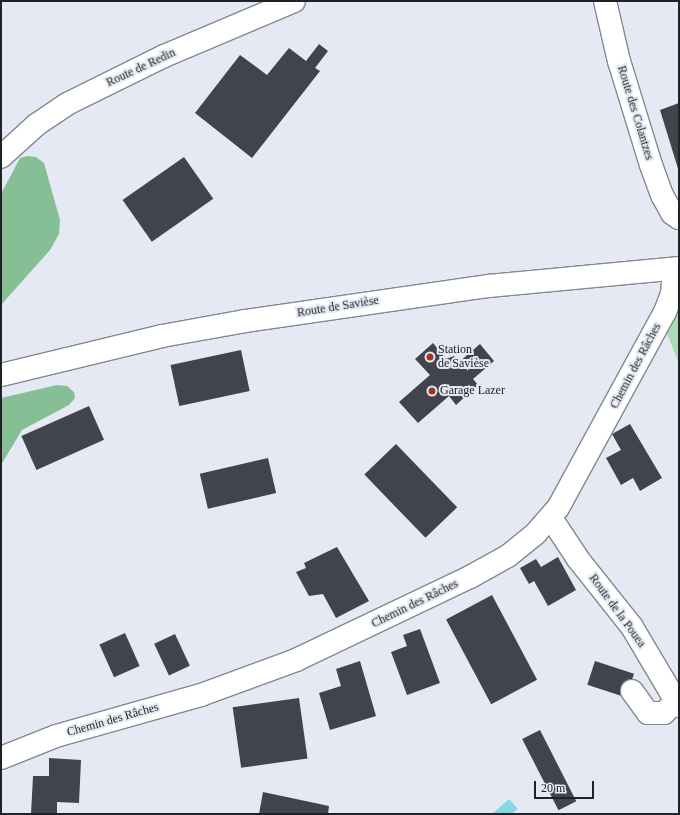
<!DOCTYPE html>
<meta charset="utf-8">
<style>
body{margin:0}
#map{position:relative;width:680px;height:815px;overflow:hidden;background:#e5e9f3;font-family:"Times New Roman",serif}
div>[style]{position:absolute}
.green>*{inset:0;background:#abdab7}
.forest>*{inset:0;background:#86bf96}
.water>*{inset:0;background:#85d9e6}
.building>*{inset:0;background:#41444c;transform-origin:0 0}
.roads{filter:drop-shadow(1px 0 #848891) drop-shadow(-1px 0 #848891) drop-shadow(0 1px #848891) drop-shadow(0 -1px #848891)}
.minor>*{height:22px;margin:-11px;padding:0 11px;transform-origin:11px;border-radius:11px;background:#fff}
.dots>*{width:11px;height:11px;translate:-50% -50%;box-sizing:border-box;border:2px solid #e5e9f3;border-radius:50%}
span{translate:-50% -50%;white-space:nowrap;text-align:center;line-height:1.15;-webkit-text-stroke:4px #e5e9f3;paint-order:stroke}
.street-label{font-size:12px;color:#202225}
.poi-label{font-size:12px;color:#202225}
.left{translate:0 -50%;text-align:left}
.frame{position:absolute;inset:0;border:2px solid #202225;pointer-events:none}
.scale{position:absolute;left:534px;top:781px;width:60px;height:18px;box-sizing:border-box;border:2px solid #202225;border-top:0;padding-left:5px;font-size:12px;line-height:14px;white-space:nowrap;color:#202225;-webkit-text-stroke:3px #e5e9f3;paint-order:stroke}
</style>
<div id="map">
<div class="green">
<i style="clip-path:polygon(679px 308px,679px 364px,666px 331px)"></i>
</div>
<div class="forest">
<i style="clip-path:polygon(27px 156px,36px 157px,44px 163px,60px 220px,59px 234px,50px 250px,1px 305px,1px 194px,20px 158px)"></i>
<i style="clip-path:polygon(57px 385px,67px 386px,74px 392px,75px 398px,69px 405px,22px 430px,1px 465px,1px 398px)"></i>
</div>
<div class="water">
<i style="clip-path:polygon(509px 799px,518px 809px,512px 814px,492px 814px)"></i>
</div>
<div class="building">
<i style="clip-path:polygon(319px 44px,328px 51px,315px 68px,320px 71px,252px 158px,195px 113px,240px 55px,267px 75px,289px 48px,306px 61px)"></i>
<i style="clip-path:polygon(679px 103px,679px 172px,660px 110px)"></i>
<i style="left:184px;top:157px;width:51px;height:75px;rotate:55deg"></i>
<i style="clip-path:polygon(433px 343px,446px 359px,454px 356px,459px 362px,480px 344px,494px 361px,473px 379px,478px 385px,456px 405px,449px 396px,418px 423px,399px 402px,430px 375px,415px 359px)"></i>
<i style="left:241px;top:350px;width:42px;height:72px;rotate:78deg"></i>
<i style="left:89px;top:406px;width:37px;height:74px;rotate:66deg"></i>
<i style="clip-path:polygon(630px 424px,662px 478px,640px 491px,633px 478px,621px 485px,606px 458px,621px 450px,612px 434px)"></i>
<i style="left:396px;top:444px;width:88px;height:44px;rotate:46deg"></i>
<i style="left:268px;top:458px;width:36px;height:70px;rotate:77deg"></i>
<i style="clip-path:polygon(337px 547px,369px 601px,336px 618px,323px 594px,309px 596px,296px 572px,306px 568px,304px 563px)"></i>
<i style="clip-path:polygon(558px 557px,576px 590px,548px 606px,534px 581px,529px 584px,520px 568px,536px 559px,541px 567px)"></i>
<i style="left:492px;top:595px;width:96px;height:52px;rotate:62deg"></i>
<i style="clip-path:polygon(420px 629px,440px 683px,407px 695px,391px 652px,407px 646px,403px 635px)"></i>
<i style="left:125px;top:633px;width:36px;height:28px;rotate:66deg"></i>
<i style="left:175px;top:634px;width:35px;height:23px;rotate:65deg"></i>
<i style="clip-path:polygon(360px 661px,376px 716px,330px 730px,319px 693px,341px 686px,336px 669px)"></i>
<i style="left:595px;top:661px;width:41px;height:25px;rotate:18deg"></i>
<i style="left:299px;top:698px;width:61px;height:67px;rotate:82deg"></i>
<i style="left:540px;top:730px;width:80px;height:20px;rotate:63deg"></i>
<i style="clip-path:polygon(49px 758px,81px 760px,79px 803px,57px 802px,57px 814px,31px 814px,33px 776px,49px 776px)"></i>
<i style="clip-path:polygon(263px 792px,329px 806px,328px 814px,259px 814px)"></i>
</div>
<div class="roads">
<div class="minor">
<i style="left:605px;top:1px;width:62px;rotate:76.9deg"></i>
<i style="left:619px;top:61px;width:109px;rotate:72.9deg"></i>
<i style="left:651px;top:165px;width:32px;rotate:70deg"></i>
<i style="left:662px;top:195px;width:21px;rotate:61deg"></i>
<i style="left:672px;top:213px;width:9px;rotate:36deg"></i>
<i style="left:1px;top:157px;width:47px;rotate:-42.4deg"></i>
<i style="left:36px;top:125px;width:37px;rotate:-34deg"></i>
<i style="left:67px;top:104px;width:108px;rotate:-26.3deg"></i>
<i style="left:164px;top:56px;width:141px;rotate:-22.9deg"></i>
<i style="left:1px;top:375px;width:166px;rotate:-13.6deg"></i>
<i style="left:162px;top:336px;width:84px;rotate:-10.2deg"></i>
<i style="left:245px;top:321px;width:246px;rotate:-8.2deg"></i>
<i style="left:489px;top:286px;width:191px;rotate:-5.4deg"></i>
<i style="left:551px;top:518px;width:49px;rotate:56.6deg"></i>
<i style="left:578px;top:559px;width:87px;rotate:51.5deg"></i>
<i style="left:632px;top:627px;width:92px;rotate:59.3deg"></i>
<i style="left:632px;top:691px;width:27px;rotate:54deg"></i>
<i style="left:648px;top:713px;width:16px"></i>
<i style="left:664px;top:713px;width:17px;rotate:-45deg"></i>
<i style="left:1px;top:758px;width:59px;rotate:-21.8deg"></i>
<i style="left:56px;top:736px;width:151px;rotate:-15.8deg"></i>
<i style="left:201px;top:695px;width:101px;rotate:-20.2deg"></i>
<i style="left:296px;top:660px;width:193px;rotate:-25.5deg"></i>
<i style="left:470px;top:577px;width:43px;rotate:-28.9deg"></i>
<i style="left:508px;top:556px;width:36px;rotate:-39deg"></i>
<i style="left:536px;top:533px;width:33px;rotate:-49deg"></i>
<i style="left:558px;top:508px;width:223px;rotate:-61.4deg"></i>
<i style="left:665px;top:312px;width:19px;rotate:-69deg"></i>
<i style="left:672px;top:294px;width:25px;rotate:-85deg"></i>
</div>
</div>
<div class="dots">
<i style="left:430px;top:357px;background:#a0371f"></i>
<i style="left:432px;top:391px;background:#a0371f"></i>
</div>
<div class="street-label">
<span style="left:141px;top:68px;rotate:-25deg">Route de Redin</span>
<span style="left:635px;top:113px;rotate:73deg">Route des Colantzes</span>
<span style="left:338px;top:307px;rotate:-9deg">Route de Savièse</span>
<span style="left:636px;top:366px;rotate:-62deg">Chemin des Râches</span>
<span style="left:415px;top:604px;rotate:-26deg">Chemin des Râches</span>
<span style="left:617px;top:611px;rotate:54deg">Route de la Pouea</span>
<span style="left:113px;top:720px;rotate:-16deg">Chemin des Râches</span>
</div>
<div class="poi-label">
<span class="left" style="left:438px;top:357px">Station<br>de Savièse</span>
<span class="left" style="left:440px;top:391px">Garage Lazer</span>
</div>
<div class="frame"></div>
<div class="scale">20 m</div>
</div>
